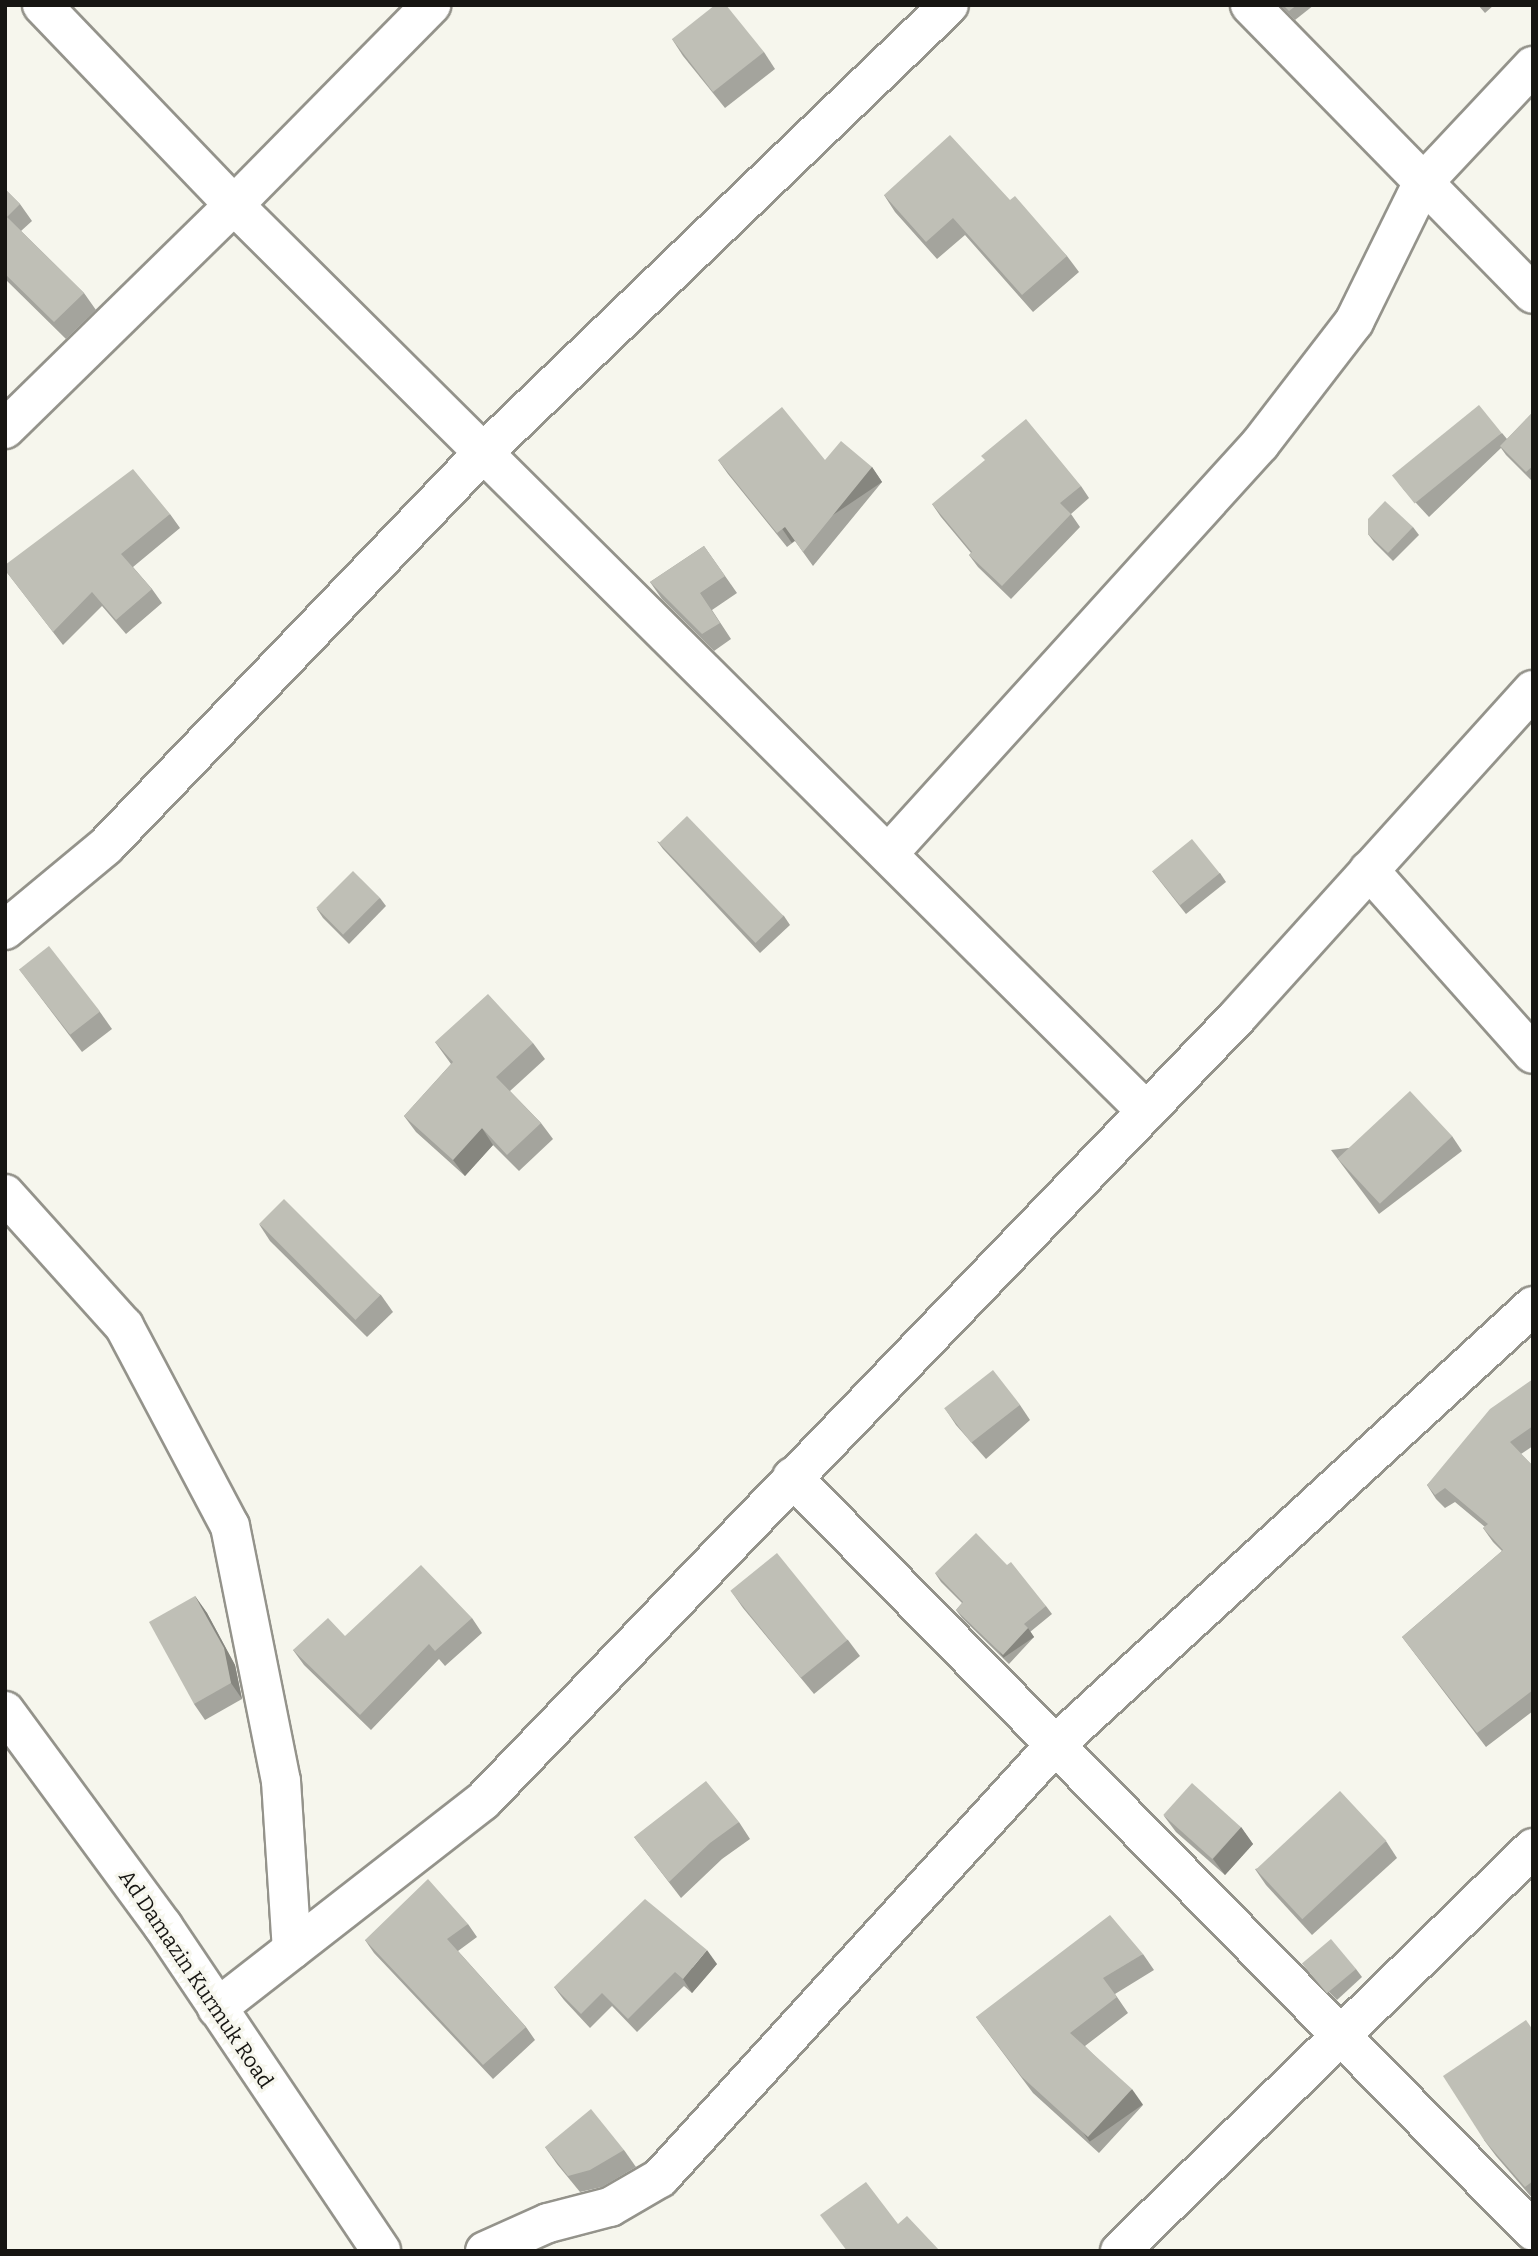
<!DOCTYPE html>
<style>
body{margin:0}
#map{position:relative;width:1538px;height:2256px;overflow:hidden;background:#f6f6ed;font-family:Bitter,serif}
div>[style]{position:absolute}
.roads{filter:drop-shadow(2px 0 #94938b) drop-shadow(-2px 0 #94938b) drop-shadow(0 2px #94938b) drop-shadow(0 -2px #94938b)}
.minor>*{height:38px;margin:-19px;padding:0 19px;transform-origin:19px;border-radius:19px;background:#fff}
.highway>*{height:38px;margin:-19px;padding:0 19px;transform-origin:19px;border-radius:19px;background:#fff}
.wall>*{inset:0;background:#a4a49d}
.shaded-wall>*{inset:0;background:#86867f;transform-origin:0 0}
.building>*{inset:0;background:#bfbfb6;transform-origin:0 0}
span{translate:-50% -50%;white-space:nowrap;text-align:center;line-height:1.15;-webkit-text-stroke:6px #f6f6ed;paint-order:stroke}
.street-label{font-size:21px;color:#161512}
.frame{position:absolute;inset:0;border:7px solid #161512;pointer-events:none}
</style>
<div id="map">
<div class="roads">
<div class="minor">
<i style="left:42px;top:5px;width:277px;rotate:46.2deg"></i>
<i style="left:234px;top:205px;width:1286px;rotate:44.81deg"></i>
<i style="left:1250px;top:5px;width:404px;rotate:45.6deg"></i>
<i style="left:5px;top:429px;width:320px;rotate:-44.4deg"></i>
<i style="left:234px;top:205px;width:281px;rotate:-45.4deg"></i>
<i style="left:888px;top:854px;width:554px;rotate:-47.78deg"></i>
<i style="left:1260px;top:444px;width:154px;rotate:-52.4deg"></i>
<i style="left:1354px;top:322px;width:154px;rotate:-63.8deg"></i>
<i style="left:1422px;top:184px;width:162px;rotate:-46.8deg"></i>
<i style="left:1369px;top:870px;width:246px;rotate:48.3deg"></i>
<i style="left:5px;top:930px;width:131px;rotate:-39.7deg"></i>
<i style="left:106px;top:846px;width:545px;rotate:-46.19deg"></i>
<i style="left:483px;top:453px;width:646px;rotate:-43.87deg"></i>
<i style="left:5px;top:1194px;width:178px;rotate:48deg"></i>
<i style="left:124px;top:1326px;width:226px;rotate:62.1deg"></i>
<i style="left:230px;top:1526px;width:260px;rotate:78.7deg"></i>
<i style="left:281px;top:1781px;width:169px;rotate:86.3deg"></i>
<i style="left:792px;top:1477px;width:1057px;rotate:45.5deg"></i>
<i style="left:217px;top:2008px;width:337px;rotate:-37.9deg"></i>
<i style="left:483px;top:1801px;width:1091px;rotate:-46.11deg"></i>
<i style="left:1239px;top:1015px;width:438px;rotate:-47.9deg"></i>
<i style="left:485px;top:2251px;width:69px;rotate:-24deg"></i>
<i style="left:548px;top:2223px;width:64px;rotate:-14.5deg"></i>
<i style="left:610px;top:2207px;width:58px;rotate:-30.1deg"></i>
<i style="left:660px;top:2178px;width:586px;rotate:-47.63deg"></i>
<i style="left:1055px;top:1745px;width:649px;rotate:-42.56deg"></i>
<i style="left:1120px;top:2251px;width:577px;rotate:-44.3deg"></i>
</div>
<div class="highway">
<i style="left:5px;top:1711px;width:267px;rotate:53.7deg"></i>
<i style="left:163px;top:1926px;width:391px;rotate:56.1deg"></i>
</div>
</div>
<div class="wall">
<i style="clip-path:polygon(1280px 5px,1314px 5px,1295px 20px)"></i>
<i style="clip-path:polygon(1478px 5px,1494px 5px,1485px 13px)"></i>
<i style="clip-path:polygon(672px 39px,764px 52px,775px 69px,725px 108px,683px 56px)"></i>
<i style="clip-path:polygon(5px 189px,20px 204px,32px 221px,21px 231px,84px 293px,96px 310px,66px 339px,5px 279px)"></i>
<i style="clip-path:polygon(884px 195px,1010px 200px,1067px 256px,1079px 272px,1033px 312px,965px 235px,937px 259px,895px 212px)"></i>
<i style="clip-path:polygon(1533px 412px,1532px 481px,1506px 455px,1501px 448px,1429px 517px,1404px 490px,1398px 482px,1502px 433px,1507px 439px)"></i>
<i style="clip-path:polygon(718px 460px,825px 460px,872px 467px,882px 482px,813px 566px,795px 541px,787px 547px,728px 474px)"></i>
<i style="clip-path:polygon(1081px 486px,1089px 498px,1071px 514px,1080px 527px,1011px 599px,978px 567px,969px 555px,971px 553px,941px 517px,932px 504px)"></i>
<i style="clip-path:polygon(170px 514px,180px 528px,133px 567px,152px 589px,162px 603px,126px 634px,102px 606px,63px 645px,5px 570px)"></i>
<i style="clip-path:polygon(1413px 527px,1419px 535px,1393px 561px,1374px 542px,1368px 534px)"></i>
<i style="clip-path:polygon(704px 546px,737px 593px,712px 610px,731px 639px,714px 651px,662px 599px,650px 582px)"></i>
<i style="clip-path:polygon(657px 841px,784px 916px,790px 925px,760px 953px,663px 849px)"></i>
<i style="clip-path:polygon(1152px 871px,1220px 873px,1226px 882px,1186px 914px)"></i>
<i style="clip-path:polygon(380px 898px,386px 906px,349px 944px,323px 918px,317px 909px)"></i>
<i style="clip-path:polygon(19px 969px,100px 1012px,112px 1029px,82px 1052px)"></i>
<i style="clip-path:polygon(435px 1042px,533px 1043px,545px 1059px,510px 1091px,541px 1123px,553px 1139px,519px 1171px,493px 1145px,465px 1176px,416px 1132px,404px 1116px,451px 1064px)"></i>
<i style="clip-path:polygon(1452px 1136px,1462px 1151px,1379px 1214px,1331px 1150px)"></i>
<i style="clip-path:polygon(259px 1224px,381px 1295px,393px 1312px,367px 1337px,270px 1241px)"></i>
<i style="clip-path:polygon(1533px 1379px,1533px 1446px,1521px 1454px,1533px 1466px,1533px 1711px,1486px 1747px,1402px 1637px,1502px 1551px,1493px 1542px,1483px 1528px,1485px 1527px,1455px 1502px,1445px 1508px,1436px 1499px,1427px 1485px)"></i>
<i style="clip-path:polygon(1020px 1405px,1030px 1420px,986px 1459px,956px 1425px,946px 1410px)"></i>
<i style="clip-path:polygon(935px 1573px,1046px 1606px,1052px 1614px,1030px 1632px,1034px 1637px,1009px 1664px,962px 1618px,956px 1610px,962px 1603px,941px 1582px)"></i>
<i style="clip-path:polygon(731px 1591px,848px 1640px,860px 1656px,814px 1694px,743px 1608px)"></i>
<i style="clip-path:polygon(195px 1596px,207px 1613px,235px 1665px,242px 1699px,205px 1720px,194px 1704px)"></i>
<i style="clip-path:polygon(472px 1618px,482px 1633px,445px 1666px,439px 1659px,371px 1730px,304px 1665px,293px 1650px,345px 1636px)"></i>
<i style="clip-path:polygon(1164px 1816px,1241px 1827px,1253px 1844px,1225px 1875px,1176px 1832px)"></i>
<i style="clip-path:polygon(739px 1822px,750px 1839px,722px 1859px,681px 1898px,634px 1837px)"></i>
<i style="clip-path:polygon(1386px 1841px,1397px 1858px,1312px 1935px,1266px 1885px,1255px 1869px)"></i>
<i style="clip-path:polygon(468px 1924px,477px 1937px,458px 1951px,526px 2027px,535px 2040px,493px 2079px,374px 1953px,365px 1940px)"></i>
<i style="clip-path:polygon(1143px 1954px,1154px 1970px,1115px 1994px,1128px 2013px,1085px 2046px,1143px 2105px,1099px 2153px,1033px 2093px,976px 2017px)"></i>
<i style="clip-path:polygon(717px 1964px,692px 1993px,684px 1986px,637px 2032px,612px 2006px,590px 2028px,564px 2000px,554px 1987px)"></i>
<i style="clip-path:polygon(1303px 1964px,1356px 1969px,1362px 1977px,1337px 2000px,1309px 1972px)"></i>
<i style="clip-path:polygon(1533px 2030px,1533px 2199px,1496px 2156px,1484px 2140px)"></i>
<i style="clip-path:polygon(545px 2147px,624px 2150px,636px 2167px,602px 2187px,580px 2192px,557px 2164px)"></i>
</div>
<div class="shaded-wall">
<i style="left:872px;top:467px;width:18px;height:109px;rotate:56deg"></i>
<i style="clip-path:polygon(482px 1128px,493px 1145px,465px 1176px,453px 1160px)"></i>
<i style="clip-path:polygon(195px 1596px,207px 1613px,235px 1665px,242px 1699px,231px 1683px)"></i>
<i style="left:1028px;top:1628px;width:11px;height:37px;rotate:56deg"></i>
<i style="clip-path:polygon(1241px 1827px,1253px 1844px,1225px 1875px,1213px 1859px)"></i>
<i style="clip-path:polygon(707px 1950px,717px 1964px,692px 1993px,683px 1979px)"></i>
<i style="left:1132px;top:2089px;width:19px;height:65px;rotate:55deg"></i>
</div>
<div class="building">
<i style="clip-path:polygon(715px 5px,726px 5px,764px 52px,713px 92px,672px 39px)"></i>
<i style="clip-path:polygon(1283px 5px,1297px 5px,1289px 11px)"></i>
<i style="clip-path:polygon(950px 135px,1010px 200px,1015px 196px,1067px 256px,1022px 295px,953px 218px,926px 242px,884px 195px)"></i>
<i style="clip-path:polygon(5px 189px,20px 204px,7px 217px,84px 293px,54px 322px,5px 274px)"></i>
<i style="left:1479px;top:405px;width:36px;height:112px;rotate:51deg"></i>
<i style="clip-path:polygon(782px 407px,825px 460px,841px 441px,872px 467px,803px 552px,785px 527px,777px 533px,718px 460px)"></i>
<i style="clip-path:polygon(1533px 412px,1533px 466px,1526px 472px,1500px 446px)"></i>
<i style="clip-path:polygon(1026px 419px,1081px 486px,1060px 503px,1071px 514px,1002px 586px,969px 555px,972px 552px,932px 504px,985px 460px,981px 456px)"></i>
<i style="clip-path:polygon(133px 469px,170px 514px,121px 554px,152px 589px,116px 620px,92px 592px,53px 632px,5px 570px,5px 565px)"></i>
<i style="clip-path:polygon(1385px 501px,1413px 527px,1388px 553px,1368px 534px,1368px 519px)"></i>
<i style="clip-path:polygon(704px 546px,725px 576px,700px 593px,720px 623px,702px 634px,650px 582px)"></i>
<i style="left:687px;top:816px;width:139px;height:39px;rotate:46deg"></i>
<i style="left:1192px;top:839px;width:44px;height:51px;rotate:51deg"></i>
<i style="left:353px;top:871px;width:38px;height:52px;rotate:45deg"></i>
<i style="left:49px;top:946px;width:83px;height:38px;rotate:52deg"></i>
<i style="clip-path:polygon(488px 994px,533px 1043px,496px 1077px,541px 1123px,507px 1155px,482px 1128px,453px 1160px,404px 1116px,453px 1062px,435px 1042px)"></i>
<i style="left:1410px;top:1091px;width:62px;height:99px;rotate:47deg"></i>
<i style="left:284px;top:1199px;width:136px;height:35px;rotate:45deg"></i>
<i style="left:993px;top:1370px;width:44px;height:62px;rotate:52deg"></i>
<i style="clip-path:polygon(1533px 1379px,1533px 1426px,1510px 1442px,1533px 1466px,1533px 1690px,1477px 1733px,1402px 1637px,1503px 1550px,1483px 1528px,1488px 1524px,1445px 1488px,1435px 1495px,1427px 1485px,1490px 1409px)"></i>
<i style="clip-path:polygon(976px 1533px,1007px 1565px,1011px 1562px,1046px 1606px,1024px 1624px,1028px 1628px,1003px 1655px,956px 1610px,963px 1602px,935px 1573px)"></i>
<i style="left:777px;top:1553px;width:112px;height:60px;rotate:51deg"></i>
<i style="clip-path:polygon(421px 1565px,472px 1618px,435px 1651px,429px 1644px,360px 1715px,293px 1650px,328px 1618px,345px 1636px)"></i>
<i style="clip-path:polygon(195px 1596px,224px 1648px,231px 1683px,194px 1704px,149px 1622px)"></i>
<i style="clip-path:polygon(706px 1781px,739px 1822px,710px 1843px,669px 1882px,634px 1837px)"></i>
<i style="left:1192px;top:1783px;width:66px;height:43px;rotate:42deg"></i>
<i style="left:1340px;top:1791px;width:68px;height:115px;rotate:47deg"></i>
<i style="clip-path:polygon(428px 1879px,468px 1924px,447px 1939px,526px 2027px,483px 2065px,365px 1940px)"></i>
<i style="clip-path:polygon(645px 1899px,707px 1950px,683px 1979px,675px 1972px,628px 2019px,602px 1993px,581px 2014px,554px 1987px)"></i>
<i style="clip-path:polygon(1110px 1915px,1143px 1954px,1103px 1978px,1117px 1997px,1070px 2033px,1132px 2089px,1088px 2137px,1022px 2077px,976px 2017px)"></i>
<i style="left:1331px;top:1939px;width:39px;height:38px;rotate:50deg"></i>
<i style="clip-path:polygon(1526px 2020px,1533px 2030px,1533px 2181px,1525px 2187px,1484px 2140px,1443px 2076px)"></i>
<i style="clip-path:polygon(591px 2109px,624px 2150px,590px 2170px,568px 2176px,545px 2147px)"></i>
<i style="clip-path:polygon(866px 2182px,898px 2224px,907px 2216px,940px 2251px,847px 2251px,820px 2215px)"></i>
</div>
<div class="street-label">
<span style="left:196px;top:1979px;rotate:56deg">Ad Damazin Kurmuk Road</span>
</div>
<div class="frame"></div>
</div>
